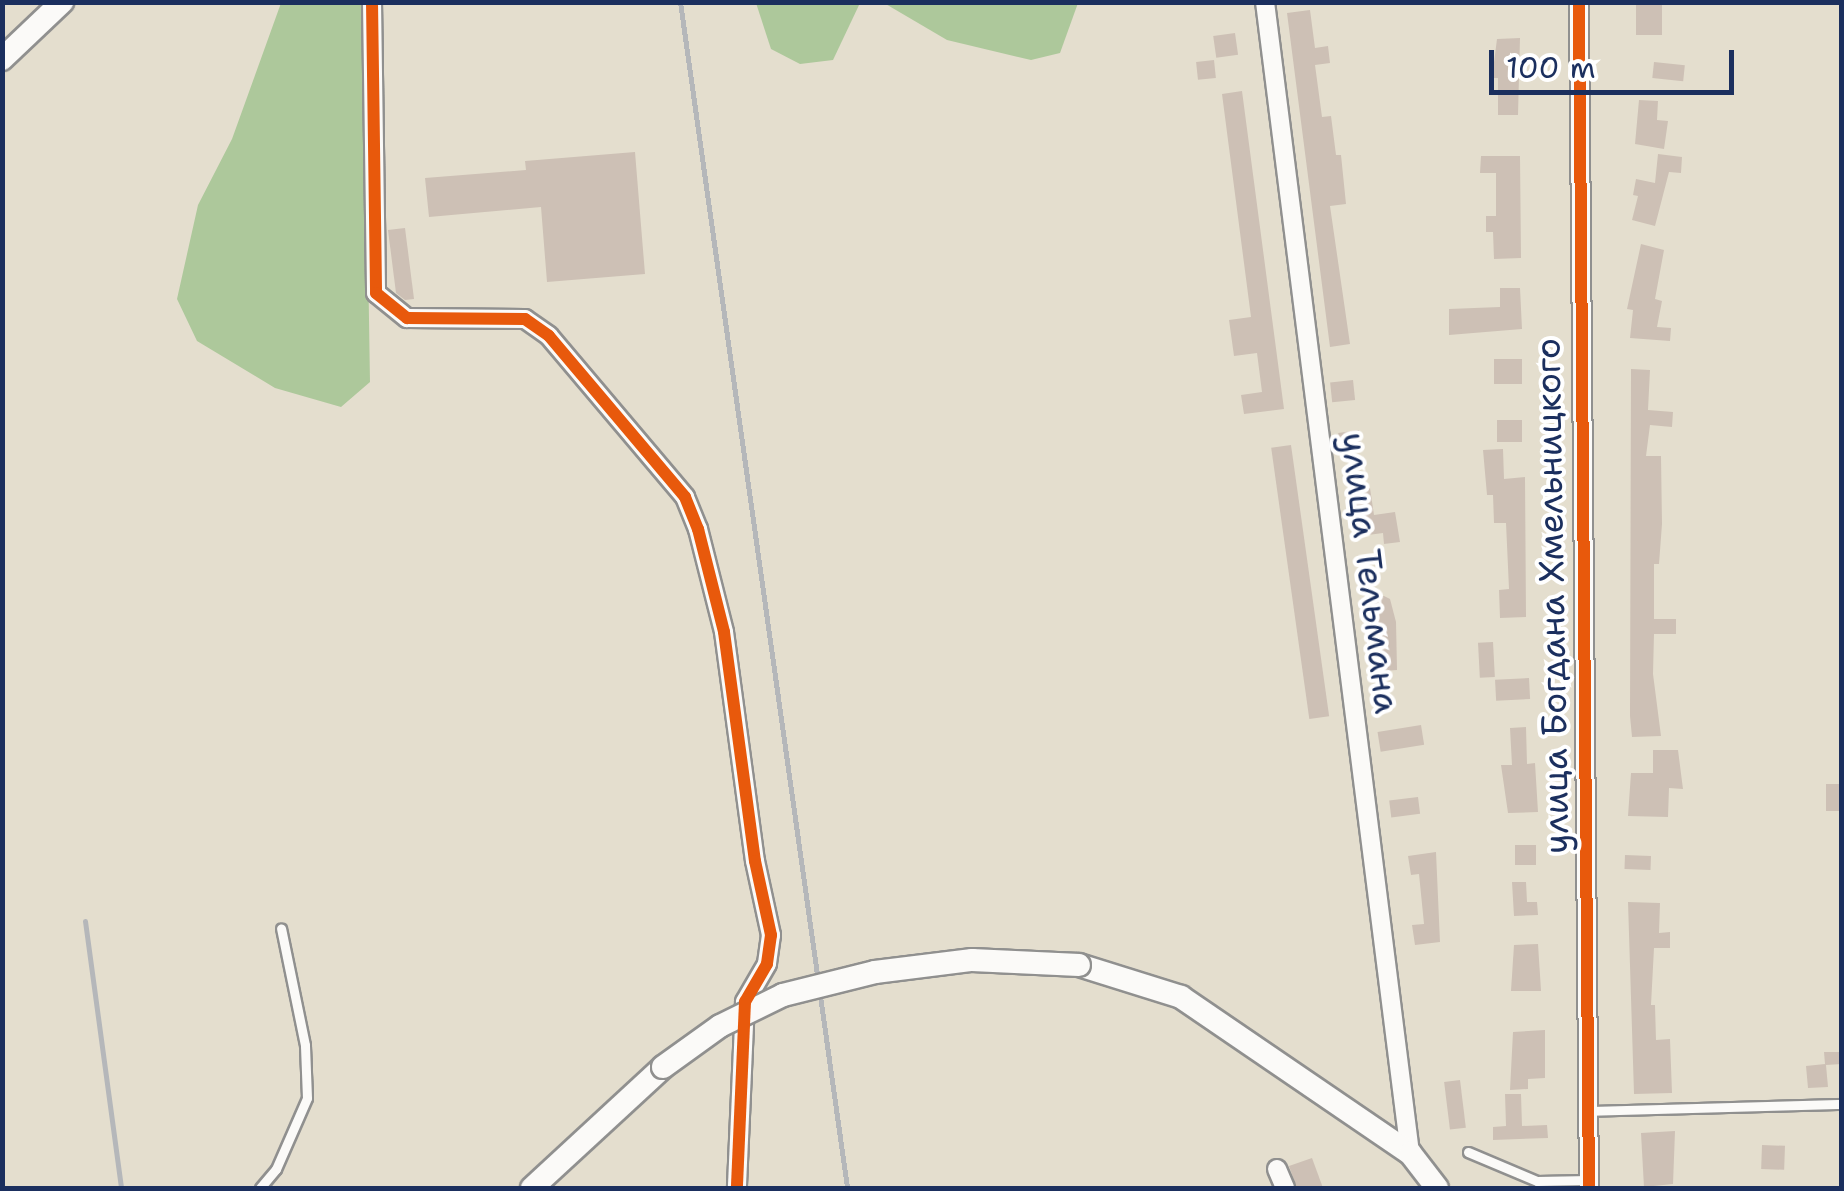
<!DOCTYPE html>
<meta charset="utf-8">
<style>
body{margin:0}
#map{position:relative;width:1844px;height:1191px;overflow:hidden;background:#e4dece;font-family:"Shantell Sans",sans-serif}
div>[style]{position:absolute}
.forest>*{inset:0;background:#adc89b}
.building>*{inset:0;background:#cdc0b5;transform-origin:0 0}
.roads{filter:drop-shadow(2px 0 #90908f) drop-shadow(-2px 0 #90908f) drop-shadow(0 2px #90908f) drop-shadow(0 -2px #90908f)}
.lane>*{height:9px;margin:-4.5px;padding:0 4.5px;transform-origin:4.5px;border-radius:4.5px;background:#fbfaf8}
.street>*{height:18px;margin:-9px;padding:0 9px;transform-origin:9px;border-radius:9px;background:#fbfaf8}
.secondary>*{height:22px;margin:-11px;padding:0 11px;transform-origin:11px;border-radius:11px;background:#fbfaf8}
.rail>*{height:5px;margin:-2.5px;padding:0 2.5px;transform-origin:2.5px;border-radius:2.5px;background:#b5b7ba}
.bridges{filter:drop-shadow(2px 0 #90908f) drop-shadow(-2px 0 #90908f) drop-shadow(0 2px #90908f) drop-shadow(0 -2px #90908f)}
.secondary-bridge>*{height:22px;margin:-11px;padding:0 11px;transform-origin:11px;border-radius:11px;background:#fbfaf8}
.cycleway>*{height:12px;margin:-6px;padding:0 6px;transform-origin:6px;border-radius:6px;background:#e8590c}
span{translate:-50% -50%;white-space:nowrap;text-align:center;line-height:1.15;-webkit-text-stroke:8px #fff;paint-order:stroke}
.street-label{font-size:35px;color:#1b2f5e}
.frame{position:absolute;inset:0;border:5px solid #1b2f5e;pointer-events:none}
.scale{position:absolute;left:1489px;top:50px;width:245px;height:45px;box-sizing:border-box;border:5px solid #1b2f5e;border-top:0;padding-left:12px;font-size:30px;line-height:35px;white-space:nowrap;color:#1b2f5e;-webkit-text-stroke:8px #fff;paint-order:stroke}
</style>
<div id="map">
<div class="forest">
<i style="clip-path:polygon(281px 3px,364px 3px,370px 382px,341px 407px,275px 388px,197px 341px,177px 299px,198px 205px,232px 139px)"></i>
<i style="clip-path:polygon(756px 3px,756px 2px,860px 3px,833px 60px,800px 64px,771px 49px)"></i>
<i style="clip-path:polygon(884px 3px,1078px 3px,1060px 53px,1031px 60px,947px 40px)"></i>
</div>
<div class="building">
<i style="left:1636px;top:2px;width:26px;height:33px"></i>
<i style="clip-path:polygon(1310px 10px,1315px 48px,1328px 46px,1330px 63px,1315px 65px,1322px 117px,1331px 116px,1336px 155px,1341px 155px,1346px 204px,1330px 206px,1350px 344px,1330px 347px,1287px 13px)"></i>
<i style="left:1235px;top:33px;width:22px;height:22px;rotate:82deg"></i>
<i style="clip-path:polygon(1520px 38px,1518px 115px,1498px 115px,1498px 78px,1492px 78px,1497px 39px)"></i>
<i style="left:1214px;top:60px;width:18px;height:18px;rotate:84deg"></i>
<i style="left:1654px;top:62px;width:31px;height:16px;rotate:6deg"></i>
<i style="clip-path:polygon(1242px 91px,1284px 409px,1244px 414px,1241px 395px,1262px 392px,1257px 353px,1234px 356px,1229px 320px,1251px 317px,1222px 94px)"></i>
<i style="clip-path:polygon(1639px 100px,1658px 101px,1657px 120px,1668px 121px,1664px 149px,1635px 144px)"></i>
<i style="clip-path:polygon(635px 152px,645px 274px,547px 282px,541px 207px,429px 217px,425px 178px,526px 170px,525px 161px)"></i>
<i style="clip-path:polygon(1658px 154px,1682px 157px,1681px 173px,1669px 172px,1655px 226px,1632px 220px,1638px 196px,1633px 195px,1636px 179px,1655px 183px)"></i>
<i style="clip-path:polygon(1481px 156px,1520px 156px,1521px 258px,1494px 259px,1493px 232px,1486px 232px,1486px 216px,1496px 216px,1496px 173px,1480px 173px)"></i>
<i style="clip-path:polygon(405px 228px,414px 299px,405px 300px,396px 293px,388px 230px)"></i>
<i style="clip-path:polygon(1641px 244px,1664px 250px,1655px 299px,1662px 301px,1657px 327px,1671px 328px,1670px 341px,1630px 338px,1633px 310px,1627px 309px)"></i>
<i style="clip-path:polygon(1500px 288px,1520px 288px,1522px 329px,1449px 335px,1449px 309px,1500px 307px)"></i>
<i style="left:1494px;top:359px;width:28px;height:25px"></i>
<i style="clip-path:polygon(1631px 369px,1650px 370px,1648px 410px,1673px 412px,1672px 427px,1650px 425px,1646px 456px,1661px 456px,1662px 524px,1659px 564px,1654px 564px,1654px 619px,1676px 619px,1676px 634px,1654px 634px,1653px 674px,1661px 736px,1632px 737px,1630px 716px)"></i>
<i style="left:1353px;top:380px;width:20px;height:23px;rotate:84deg"></i>
<i style="left:1522px;top:420px;width:22px;height:25px;rotate:90deg"></i>
<i style="left:1359px;top:430px;width:15px;height:21px;rotate:82deg"></i>
<i style="left:1291px;top:445px;width:274px;height:20px;rotate:82deg"></i>
<i style="clip-path:polygon(1503px 449px,1504px 479px,1525px 477px,1526px 617px,1500px 618px,1499px 590px,1509px 589px,1506px 523px,1494px 523px,1493px 495px,1487px 495px,1483px 450px)"></i>
<i style="clip-path:polygon(1370px 488px,1374px 515px,1395px 512px,1400px 542px,1384px 544px,1383px 533px,1353px 537px,1348px 491px)"></i>
<i style="clip-path:polygon(1384px 596px,1390px 599px,1396px 622px,1397px 670px,1370px 672px,1360px 599px)"></i>
<i style="left:1493px;top:642px;width:35px;height:15px;rotate:87deg"></i>
<i style="left:1529px;top:678px;width:21px;height:34px;rotate:87deg"></i>
<i style="left:1421px;top:725px;width:20px;height:44px;rotate:81deg"></i>
<i style="clip-path:polygon(1526px 727px,1527px 764px,1535px 763px,1538px 812px,1508px 813px,1501px 765px,1512px 765px,1510px 728px)"></i>
<i style="clip-path:polygon(1653px 750px,1678px 750px,1683px 789px,1669px 788px,1668px 817px,1628px 816px,1631px 773px,1653px 773px)"></i>
<i style="left:1826px;top:784px;width:16px;height:27px"></i>
<i style="left:1418px;top:797px;width:17px;height:29px;rotate:83deg"></i>
<i style="left:1515px;top:845px;width:21px;height:20px"></i>
<i style="clip-path:polygon(1436px 852px,1440px 942px,1415px 945px,1412px 925px,1424px 924px,1419px 874px,1411px 875px,1408px 856px)"></i>
<i style="left:1625px;top:855px;width:26px;height:14px;rotate:2deg"></i>
<i style="clip-path:polygon(1512px 882px,1526px 882px,1527px 902px,1537px 902px,1538px 915px,1514px 916px)"></i>
<i style="clip-path:polygon(1628px 902px,1660px 903px,1659px 933px,1670px 932px,1670px 948px,1654px 948px,1651px 1005px,1655px 1005px,1656px 1040px,1670px 1039px,1672px 1093px,1634px 1094px)"></i>
<i style="clip-path:polygon(1538px 944px,1541px 991px,1511px 991px,1514px 945px)"></i>
<i style="clip-path:polygon(1545px 1030px,1545px 1078px,1528px 1079px,1528px 1089px,1510px 1090px,1513px 1032px)"></i>
<i style="clip-path:polygon(1824px 1052px,1842px 1052px,1842px 1064px,1826px 1065px,1828px 1087px,1808px 1088px,1806px 1066px,1825px 1064px)"></i>
<i style="left:1460px;top:1080px;width:48px;height:16px;rotate:83deg"></i>
<i style="clip-path:polygon(1505px 1094px,1521px 1094px,1522px 1126px,1547px 1125px,1548px 1138px,1493px 1140px,1493px 1127px,1506px 1126px)"></i>
<i style="clip-path:polygon(1675px 1131px,1673px 1184px,1644px 1187px,1641px 1133px)"></i>
<i style="left:1762px;top:1145px;width:23px;height:24px;rotate:2deg"></i>
<i style="clip-path:polygon(1312px 1158px,1323px 1188px,1297px 1188px,1289px 1166px)"></i>
</div>
<div class="roads">
<div class="lane">
<i style="left:1587px;top:1111px;width:255px;rotate:-1.6deg"></i>
<i style="left:1468px;top:1152px;width:75px;rotate:22.8deg"></i>
<i style="left:1537px;top:1181px;width:52px;rotate:-1.1deg"></i>
<i style="left:260px;top:1188px;width:25px;rotate:-50deg"></i>
<i style="left:276px;top:1169px;width:77px;rotate:-66.4deg"></i>
<i style="left:307px;top:1098px;width:53px;rotate:-92.2deg"></i>
<i style="left:305px;top:1045px;width:119px;rotate:-101.6deg"></i>
</div>
<div class="street">
<i style="left:372px;top:2px;width:291px;rotate:89.2deg"></i>
<i style="left:376px;top:293px;width:40px;rotate:39deg"></i>
<i style="left:407px;top:318px;width:118px;rotate:0.5deg"></i>
<i style="left:525px;top:319px;width:29px;rotate:35deg"></i>
<i style="left:549px;top:336px;width:211px;rotate:49.8deg"></i>
<i style="left:685px;top:497px;width:35px;rotate:68deg"></i>
<i style="left:698px;top:529px;width:106px;rotate:75.8deg"></i>
<i style="left:724px;top:632px;width:231px;rotate:82.3deg"></i>
<i style="left:755px;top:861px;width:76px;rotate:77.8deg"></i>
<i style="left:771px;top:935px;width:29px;rotate:98deg"></i>
<i style="left:767px;top:964px;width:44px;rotate:120.1deg"></i>
<i style="left:745px;top:1002px;width:186px;rotate:92.5deg"></i>
<i style="left:1265px;top:2px;width:1160px;rotate:82.82deg"></i>
<i style="left:1579px;top:2px;width:1186px;rotate:89.52deg"></i>
<i style="left:1277px;top:1169px;width:21px;rotate:67deg"></i>
</div>
<div class="secondary">
<i style="left:2px;top:59px;width:83px;rotate:-43.5deg"></i>
<i style="left:1079px;top:965px;width:107px;rotate:17.4deg"></i>
<i style="left:1181px;top:997px;width:277px;rotate:34.3deg"></i>
<i style="left:1410px;top:1153px;width:44px;rotate:52.4deg"></i>
<i style="left:532px;top:1188px;width:178px;rotate:-42.7deg"></i>
</div>
</div>
<div class="rail">
<i style="left:680px;top:2px;width:1198px;rotate:81.98deg"></i>
<i style="left:85px;top:921px;width:269px;rotate:82.3deg"></i>
</div>
<div class="bridges">
<div class="secondary-bridge">
<i style="left:663px;top:1067px;width:70px;rotate:-35.7deg"></i>
<i style="left:720px;top:1026px;width:70px;rotate:-26.2deg"></i>
<i style="left:783px;top:995px;width:95px;rotate:-14deg"></i>
<i style="left:875px;top:972px;width:98px;rotate:-7.1deg"></i>
<i style="left:972px;top:960px;width:107px;rotate:2.7deg"></i>
</div>
</div>
<div class="cycleway">
<i style="left:372px;top:2px;width:291px;rotate:89.2deg"></i>
<i style="left:376px;top:293px;width:40px;rotate:39deg"></i>
<i style="left:407px;top:318px;width:118px;rotate:0.5deg"></i>
<i style="left:525px;top:319px;width:29px;rotate:35deg"></i>
<i style="left:549px;top:336px;width:211px;rotate:49.8deg"></i>
<i style="left:685px;top:497px;width:35px;rotate:68deg"></i>
<i style="left:698px;top:529px;width:106px;rotate:75.8deg"></i>
<i style="left:724px;top:632px;width:231px;rotate:82.3deg"></i>
<i style="left:755px;top:861px;width:76px;rotate:77.8deg"></i>
<i style="left:771px;top:935px;width:29px;rotate:98deg"></i>
<i style="left:767px;top:964px;width:44px;rotate:120.1deg"></i>
<i style="left:745px;top:1002px;width:186px;rotate:92.5deg"></i>
<i style="left:1579px;top:2px;width:1186px;rotate:89.52deg"></i>
</div>
<div class="street-label">
<span style="left:1370px;top:573px;rotate:83deg">улица Тельмана</span>
<span style="left:1552px;top:596px;rotate:-91deg">улица Богдана Хмельницкого</span>
</div>
<div class="frame"></div>
<div class="scale">100 m</div>
</div>
